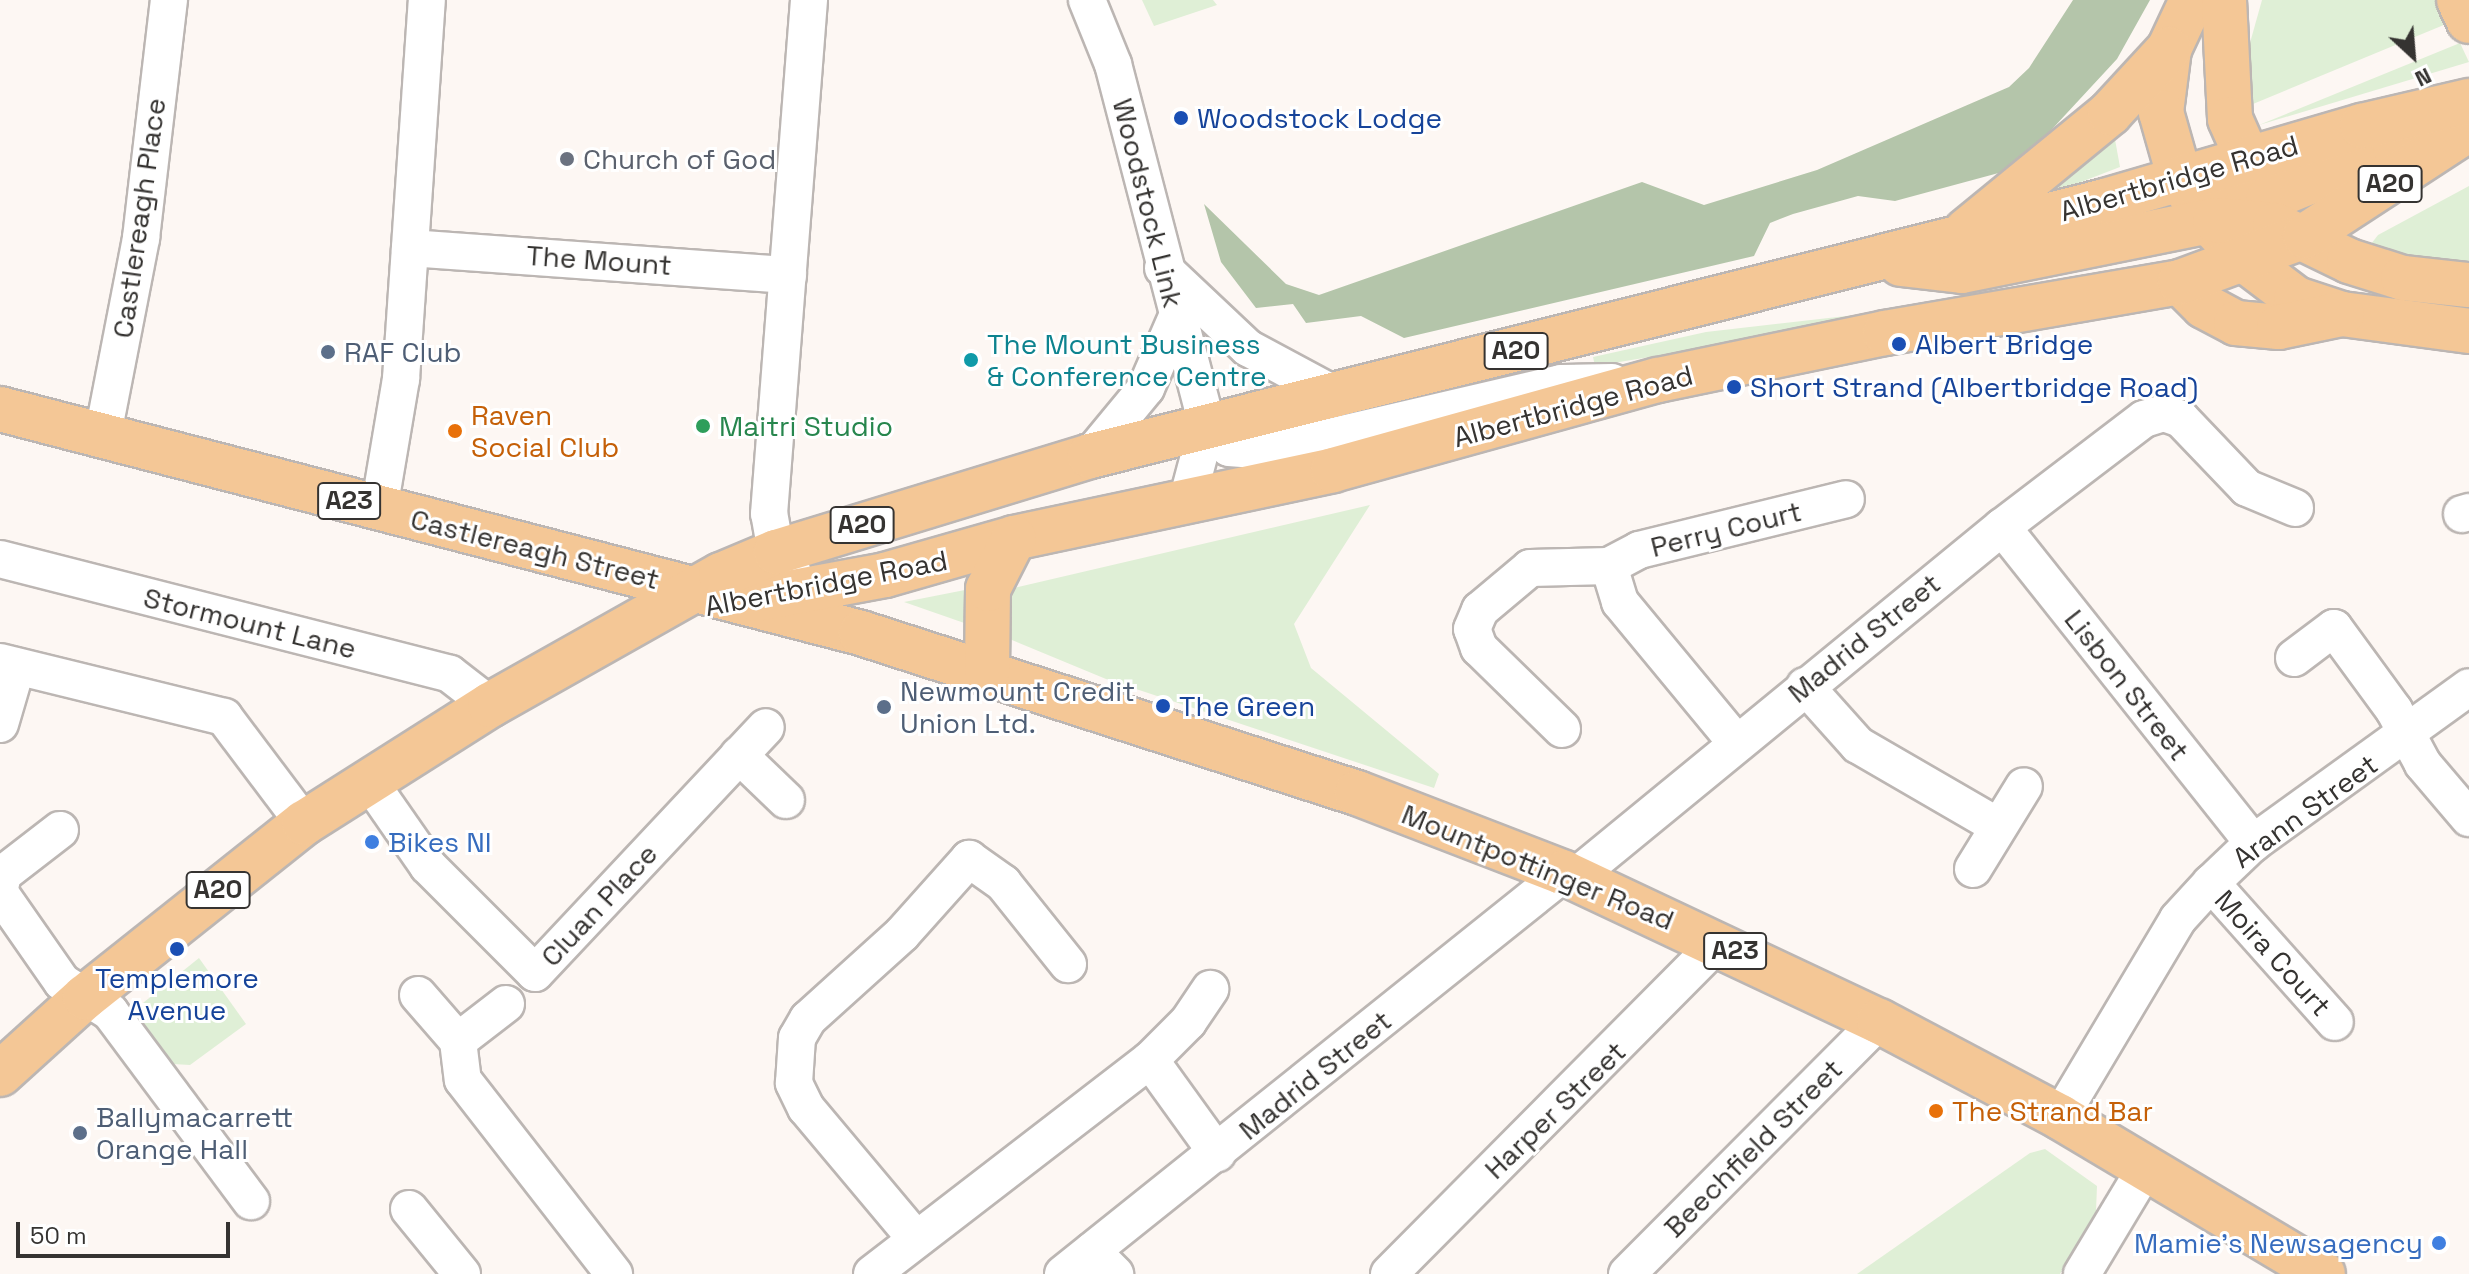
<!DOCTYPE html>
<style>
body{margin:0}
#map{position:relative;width:2469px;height:1274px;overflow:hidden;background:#fdf7f3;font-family:"Space Grotesk",sans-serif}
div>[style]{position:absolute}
.green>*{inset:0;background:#dfefd6}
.forest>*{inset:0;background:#b4c5aa}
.roads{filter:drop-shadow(2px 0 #bcb6b3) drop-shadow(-2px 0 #bcb6b3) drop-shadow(0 2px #bcb6b3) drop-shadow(0 -2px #bcb6b3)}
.minor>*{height:36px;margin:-18px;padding:0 18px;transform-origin:18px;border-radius:18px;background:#fff}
.major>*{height:44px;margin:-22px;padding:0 22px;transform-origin:22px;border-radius:22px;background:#f4c796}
.dots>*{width:22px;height:22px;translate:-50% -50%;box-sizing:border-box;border:4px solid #fff;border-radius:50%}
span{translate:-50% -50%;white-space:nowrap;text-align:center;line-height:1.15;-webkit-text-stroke:6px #fff;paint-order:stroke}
.shield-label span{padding:2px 6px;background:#fff;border:2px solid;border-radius:6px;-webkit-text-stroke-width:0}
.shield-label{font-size:26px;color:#353331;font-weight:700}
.transit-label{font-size:28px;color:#164399}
.left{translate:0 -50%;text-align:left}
.worship-label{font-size:28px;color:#5b616d}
.street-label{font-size:28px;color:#353331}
.culture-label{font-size:28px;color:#0d838f}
.service-label{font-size:28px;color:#4e5e75}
.food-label{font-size:28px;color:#c56008}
.leisure-label{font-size:28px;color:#27864d}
.shop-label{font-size:28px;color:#366cbe}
.right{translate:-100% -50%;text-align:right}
.north{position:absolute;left:2373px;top:16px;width:80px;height:80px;-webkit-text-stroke:6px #fff;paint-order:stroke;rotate:154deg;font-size:22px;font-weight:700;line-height:32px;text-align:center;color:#353331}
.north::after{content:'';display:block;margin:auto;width:28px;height:36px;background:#353331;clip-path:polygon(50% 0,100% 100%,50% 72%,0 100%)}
.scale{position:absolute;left:16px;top:1222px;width:214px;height:36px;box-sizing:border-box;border:4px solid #353331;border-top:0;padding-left:10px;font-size:24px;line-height:28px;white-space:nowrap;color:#353331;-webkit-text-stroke:6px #fff;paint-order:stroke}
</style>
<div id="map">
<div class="green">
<i style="clip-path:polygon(1142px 0,1213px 0,1217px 5px,1154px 26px)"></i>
<i style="clip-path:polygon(2262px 0,2436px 0,2451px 22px,2253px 104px,2248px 50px)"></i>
<i style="clip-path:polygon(2460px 43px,2469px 62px,2259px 125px)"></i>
<i style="clip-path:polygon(2114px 134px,2120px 167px,2055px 192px,2055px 188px)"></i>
<i style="clip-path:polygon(2469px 186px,2469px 266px,2413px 261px,2368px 248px,2378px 235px)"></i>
<i style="clip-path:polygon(1855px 315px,1759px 339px,1595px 366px,1593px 357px,1706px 332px)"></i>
<i style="clip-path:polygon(1370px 505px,1294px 624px,1311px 668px,1439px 774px,1434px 788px,1106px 679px,1007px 638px,1004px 616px,1010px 589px)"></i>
<i style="clip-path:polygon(975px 588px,970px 625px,904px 602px)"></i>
<i style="clip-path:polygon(199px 958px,246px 1024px,190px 1065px,173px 1064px,133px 1011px)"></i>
<i style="clip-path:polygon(2045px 1149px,2097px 1186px,2096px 1211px,2060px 1274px,1857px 1274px,2030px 1153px)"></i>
</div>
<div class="forest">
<i style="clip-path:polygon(2073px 0,2150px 0,2117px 59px,2029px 154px,2006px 171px,1895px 201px,1858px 196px,1793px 214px,1770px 223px,1754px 256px,1404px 338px,1361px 316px,1306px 323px,1293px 304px,1256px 308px,1221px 262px,1204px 204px,1286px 284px,1319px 295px,1642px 182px,1704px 205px,1817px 170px,2009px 87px,2029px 68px)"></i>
</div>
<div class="roads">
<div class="minor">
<i style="left:1087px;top:0;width:69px;rotate:67.9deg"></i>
<i style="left:1113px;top:64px;width:374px;rotate:75.4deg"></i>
<i style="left:1207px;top:426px;width:78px;rotate:104.9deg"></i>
<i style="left:410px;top:248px;width:379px;rotate:4.1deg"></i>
<i style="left:1163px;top:268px;width:117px;rotate:43.3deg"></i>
<i style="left:1248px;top:348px;width:101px;rotate:28.3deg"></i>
<i style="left:1207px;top:426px;width:31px;rotate:45deg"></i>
<i style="left:1229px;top:448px;width:40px;rotate:4.3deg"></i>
<i style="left:1269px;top:451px;width:300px;rotate:-13.1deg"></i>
<i style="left:1561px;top:383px;width:51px;rotate:-1.1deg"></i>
<i style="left:103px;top:434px;width:200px;rotate:-79deg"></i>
<i style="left:141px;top:238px;width:240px;rotate:-83.3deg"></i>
<i style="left:1090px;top:456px;width:88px;rotate:-50.5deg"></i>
<i style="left:1146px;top:388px;width:75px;rotate:-66.5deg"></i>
<i style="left:379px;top:509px;width:132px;rotate:-80.4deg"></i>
<i style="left:401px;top:379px;width:380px;rotate:-86.1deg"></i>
<i style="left:2462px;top:514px;width:7px;rotate:-16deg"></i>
<i style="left:2002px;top:527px;width:404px;rotate:51.5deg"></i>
<i style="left:0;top:559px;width:464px;rotate:14.3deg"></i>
<i style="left:450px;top:674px;width:51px;rotate:37.8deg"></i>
<i style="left:1609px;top:566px;width:38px;rotate:73deg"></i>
<i style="left:1620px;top:602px;width:180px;rotate:50.4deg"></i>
<i style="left:792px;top:570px;width:24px;rotate:-132deg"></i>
<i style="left:776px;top:552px;width:39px;rotate:-100deg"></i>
<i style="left:769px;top:514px;width:516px;rotate:-85.55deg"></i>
<i style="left:2294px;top:658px;width:50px;rotate:-36.9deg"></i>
<i style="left:2334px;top:628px;width:102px;rotate:53.8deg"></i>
<i style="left:2394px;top:710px;width:61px;rotate:61.8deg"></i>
<i style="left:2423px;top:764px;width:71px;rotate:49.6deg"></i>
<i style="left:0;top:662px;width:231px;rotate:13.8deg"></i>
<i style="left:224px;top:717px;width:133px;rotate:53deg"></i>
<i style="left:1805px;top:686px;width:79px;rotate:48.1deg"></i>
<i style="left:1858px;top:745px;width:162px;rotate:30.1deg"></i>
<i style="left:0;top:724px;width:60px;rotate:-73.7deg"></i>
<i style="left:1562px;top:729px;width:116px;rotate:-135.7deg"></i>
<i style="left:1479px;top:648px;width:20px;rotate:-110deg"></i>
<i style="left:1472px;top:629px;width:21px;rotate:-67deg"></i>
<i style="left:1480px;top:610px;width:65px;rotate:-40deg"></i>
<i style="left:1530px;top:568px;width:79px;rotate:-1.5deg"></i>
<i style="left:1609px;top:566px;width:34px;rotate:-28deg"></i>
<i style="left:1639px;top:550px;width:213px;rotate:-13.8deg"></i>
<i style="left:739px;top:755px;width:65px;rotate:43.8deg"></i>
<i style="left:369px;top:781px;width:103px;rotate:55.2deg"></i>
<i style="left:428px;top:866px;width:151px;rotate:45deg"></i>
<i style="left:535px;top:973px;width:337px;rotate:-46.8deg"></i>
<i style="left:1973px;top:869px;width:97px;rotate:-58.4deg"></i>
<i style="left:1574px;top:878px;width:554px;rotate:-39.35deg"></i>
<i style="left:2002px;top:527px;width:178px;rotate:-37.3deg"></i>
<i style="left:2144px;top:419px;width:21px;rotate:-17deg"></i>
<i style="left:2164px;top:413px;width:18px;rotate:19deg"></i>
<i style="left:2181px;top:419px;width:95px;rotate:46.3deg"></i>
<i style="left:2247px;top:488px;width:52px;rotate:22.6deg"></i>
<i style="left:2211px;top:883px;width:186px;rotate:48.3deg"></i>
<i style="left:0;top:888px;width:14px;rotate:-78deg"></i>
<i style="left:3px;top:874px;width:72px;rotate:-37.7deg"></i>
<i style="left:0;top:893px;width:108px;rotate:55.1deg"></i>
<i style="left:62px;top:982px;width:57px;rotate:32deg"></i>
<i style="left:110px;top:1012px;width:236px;rotate:53.3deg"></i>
<i style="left:418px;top:995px;width:61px;rotate:49deg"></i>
<i style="left:506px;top:1004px;width:61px;rotate:142.4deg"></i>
<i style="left:458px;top:1041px;width:39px;rotate:83deg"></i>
<i style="left:463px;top:1080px;width:246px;rotate:52.1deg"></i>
<i style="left:1150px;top:1060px;width:115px;rotate:54.2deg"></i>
<i style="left:2060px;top:1117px;width:230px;rotate:-59.2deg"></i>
<i style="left:2178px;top:919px;width:49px;rotate:-47.5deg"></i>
<i style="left:2211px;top:883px;width:58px;rotate:-43.6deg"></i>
<i style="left:2253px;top:843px;width:266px;rotate:-35.8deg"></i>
<i style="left:409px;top:1209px;width:84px;rotate:50.8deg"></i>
<i style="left:916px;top:1239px;width:171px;rotate:-130deg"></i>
<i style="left:806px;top:1108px;width:28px;rotate:-116deg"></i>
<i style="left:794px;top:1083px;width:45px;rotate:-86.2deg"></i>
<i style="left:797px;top:1038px;width:22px;rotate:-60deg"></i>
<i style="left:808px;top:1019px;width:127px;rotate:-42.1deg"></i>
<i style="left:902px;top:934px;width:101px;rotate:-48.2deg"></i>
<i style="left:969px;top:859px;width:42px;rotate:35.2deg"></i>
<i style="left:1003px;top:883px;width:104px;rotate:51.3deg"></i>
<i style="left:1092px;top:1251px;width:33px;rotate:45deg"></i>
<i style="left:872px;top:1274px;width:351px;rotate:-37.6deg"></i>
<i style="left:1150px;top:1060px;width:54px;rotate:-45deg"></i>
<i style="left:1188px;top:1022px;width:40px;rotate:-56deg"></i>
<i style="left:1063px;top:1274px;width:642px;rotate:-38.67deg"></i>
<i style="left:1389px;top:1274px;width:467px;rotate:-45.2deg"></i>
<i style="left:1627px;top:1274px;width:357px;rotate:-45.1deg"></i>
<i style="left:2082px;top:1274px;width:122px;rotate:-59deg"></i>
</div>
<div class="major">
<i style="left:2192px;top:0;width:54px;rotate:115.1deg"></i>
<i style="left:2169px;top:49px;width:64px;rotate:97.2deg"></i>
<i style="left:2161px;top:112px;width:70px;rotate:74.2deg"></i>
<i style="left:2180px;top:179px;width:50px;rotate:56.3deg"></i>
<i style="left:2208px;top:221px;width:55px;rotate:46.5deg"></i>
<i style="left:2246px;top:261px;width:63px;rotate:37.2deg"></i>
<i style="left:2296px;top:299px;width:48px;rotate:18.1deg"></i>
<i style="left:2342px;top:314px;width:128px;rotate:7.6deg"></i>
<i style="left:2224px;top:0;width:119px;rotate:87.1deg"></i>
<i style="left:2230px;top:119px;width:71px;rotate:66deg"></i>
<i style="left:2459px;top:0;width:23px;rotate:65deg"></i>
<i style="left:2221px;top:194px;width:28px;rotate:17deg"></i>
<i style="left:2248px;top:202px;width:20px;rotate:-9deg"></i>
<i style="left:2268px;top:199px;width:137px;rotate:-22.3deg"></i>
<i style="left:2395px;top:147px;width:46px;rotate:-8.8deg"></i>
<i style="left:1966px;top:231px;width:186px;rotate:-39.3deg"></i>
<i style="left:2110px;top:113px;width:87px;rotate:-47.3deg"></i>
<i style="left:1901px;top:264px;width:61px;rotate:6.5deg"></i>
<i style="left:1962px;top:271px;width:258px;rotate:-11.4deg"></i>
<i style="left:2215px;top:220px;width:60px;rotate:4.8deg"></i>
<i style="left:2275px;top:225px;width:82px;rotate:25.9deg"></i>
<i style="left:2349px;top:261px;width:57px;rotate:17.5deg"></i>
<i style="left:2403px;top:278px;width:66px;rotate:6.1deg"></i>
<i style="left:2180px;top:282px;width:34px;rotate:45deg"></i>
<i style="left:2204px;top:306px;width:36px;rotate:28deg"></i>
<i style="left:2236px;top:323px;width:43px;rotate:5.3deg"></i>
<i style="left:2279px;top:327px;width:64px;rotate:-11.7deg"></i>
<i style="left:0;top:409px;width:890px;rotate:14.58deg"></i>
<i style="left:861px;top:633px;width:521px;rotate:17.88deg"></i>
<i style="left:1357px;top:793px;width:222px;rotate:21.1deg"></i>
<i style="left:1564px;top:873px;width:348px;rotate:25.2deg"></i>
<i style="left:1879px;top:1021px;width:205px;rotate:27.9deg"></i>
<i style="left:2060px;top:1117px;width:306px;rotate:30.8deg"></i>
<i style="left:756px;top:599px;width:131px;rotate:-10.5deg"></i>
<i style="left:885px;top:575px;width:134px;rotate:-16deg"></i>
<i style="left:1014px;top:538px;width:326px;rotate:-12deg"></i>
<i style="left:1333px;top:470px;width:337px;rotate:-15.5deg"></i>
<i style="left:1658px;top:380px;width:232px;rotate:-11.7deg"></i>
<i style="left:1885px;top:333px;width:299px;rotate:-9.8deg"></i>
<i style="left:2180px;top:282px;width:133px;rotate:-20.2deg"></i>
<i style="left:2305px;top:236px;width:196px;rotate:-33.1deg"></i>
<i style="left:987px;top:671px;width:82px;rotate:-89.3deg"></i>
<i style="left:988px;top:589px;width:57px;rotate:-63deg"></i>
<i style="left:0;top:1074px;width:115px;rotate:-42.2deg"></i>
<i style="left:85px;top:997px;width:280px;rotate:-38.5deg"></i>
<i style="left:304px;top:823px;width:220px;rotate:-32.4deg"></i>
<i style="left:490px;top:705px;width:265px;rotate:-29.4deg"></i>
<i style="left:721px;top:575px;width:60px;rotate:-22.7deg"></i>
<i style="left:776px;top:552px;width:328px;rotate:-17deg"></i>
<i style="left:1090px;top:456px;width:1047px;rotate:-14.1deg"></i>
<i style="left:2105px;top:201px;width:268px;rotate:-16.3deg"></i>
<i style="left:2362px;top:126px;width:110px;rotate:-13.2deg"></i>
</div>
</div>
<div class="dots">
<i style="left:1181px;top:118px;background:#1a4fb4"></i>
<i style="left:567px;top:159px;background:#6b7280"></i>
<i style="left:1899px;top:344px;background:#1a4fb4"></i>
<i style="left:328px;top:352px;background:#5c6f8a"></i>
<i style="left:971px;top:360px;background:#0f9aa8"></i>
<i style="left:1734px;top:387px;background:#1a4fb4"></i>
<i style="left:703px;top:426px;background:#2e9e5b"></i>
<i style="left:455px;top:431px;background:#e8710a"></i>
<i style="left:1163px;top:706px;background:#1a4fb4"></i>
<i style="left:884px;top:707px;background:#5c6f8a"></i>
<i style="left:372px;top:842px;background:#3f7fe0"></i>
<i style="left:177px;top:949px;background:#1a4fb4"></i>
<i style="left:1936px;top:1111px;background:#e8710a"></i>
<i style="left:80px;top:1133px;background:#5c6f8a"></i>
<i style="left:2439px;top:1243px;background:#3f7fe0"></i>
</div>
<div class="shield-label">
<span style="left:2390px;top:184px">A20</span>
<span style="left:1516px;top:351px">A20</span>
<span style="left:349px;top:501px">A23</span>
<span style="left:862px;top:525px">A20</span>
<span style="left:218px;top:890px">A20</span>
<span style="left:1735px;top:951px">A23</span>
</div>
<div class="transit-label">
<span class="left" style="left:1197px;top:118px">Woodstock Lodge</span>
<span class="left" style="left:1915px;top:344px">Albert Bridge</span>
<span class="left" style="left:1750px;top:387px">Short Strand (Albertbridge Road)</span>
<span class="left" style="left:1179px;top:706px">The Green</span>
<span style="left:177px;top:994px">Templemore<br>Avenue</span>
</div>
<div class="worship-label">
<span class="left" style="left:583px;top:159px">Church of God</span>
</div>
<div class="street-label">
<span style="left:2179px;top:178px;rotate:-16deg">Albertbridge Road</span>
<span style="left:1148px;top:203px;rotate:76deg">Woodstock Link</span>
<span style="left:139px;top:218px;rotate:-82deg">Castlereagh Place</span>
<span style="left:599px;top:260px;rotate:4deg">The Mount</span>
<span style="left:1573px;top:406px;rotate:-15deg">Albertbridge Road</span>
<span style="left:1726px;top:529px;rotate:-14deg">Perry Court</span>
<span style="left:535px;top:549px;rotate:14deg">Castlereagh Street</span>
<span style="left:826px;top:583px;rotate:-11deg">Albertbridge Road</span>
<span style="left:250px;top:623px;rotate:14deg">Stormount Lane</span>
<span style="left:1864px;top:638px;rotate:-39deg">Madrid Street</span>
<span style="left:2127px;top:685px;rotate:52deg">Lisbon Street</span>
<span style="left:2305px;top:811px;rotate:-36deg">Arann Street</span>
<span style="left:1538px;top:867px;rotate:22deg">Mountpottinger Road</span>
<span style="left:599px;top:905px;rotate:-47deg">Cluan Place</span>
<span style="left:2273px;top:953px;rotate:48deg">Moira Court</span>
<span style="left:1315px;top:1075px;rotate:-39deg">Madrid Street</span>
<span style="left:1555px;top:1110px;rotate:-44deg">Harper Street</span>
<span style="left:1753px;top:1148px;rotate:-45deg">Beechfield Street</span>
</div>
<div class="culture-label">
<span class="left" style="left:987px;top:360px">The Mount Business<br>&amp; Conference Centre</span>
</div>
<div class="service-label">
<span class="left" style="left:344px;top:352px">RAF Club</span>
<span class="left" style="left:900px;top:707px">Newmount Credit<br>Union Ltd.</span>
<span class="left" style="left:96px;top:1133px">Ballymacarrett<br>Orange Hall</span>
</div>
<div class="food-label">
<span class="left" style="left:471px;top:431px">Raven<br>Social Club</span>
<span class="left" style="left:1952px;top:1111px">The Strand Bar</span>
</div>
<div class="leisure-label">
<span class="left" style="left:719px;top:426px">Maitri Studio</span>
</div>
<div class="shop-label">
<span class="left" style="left:388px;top:842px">Bikes NI</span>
<span class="right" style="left:2423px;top:1243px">Mamie's Newsagency</span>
</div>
<div class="north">N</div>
<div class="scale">50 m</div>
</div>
